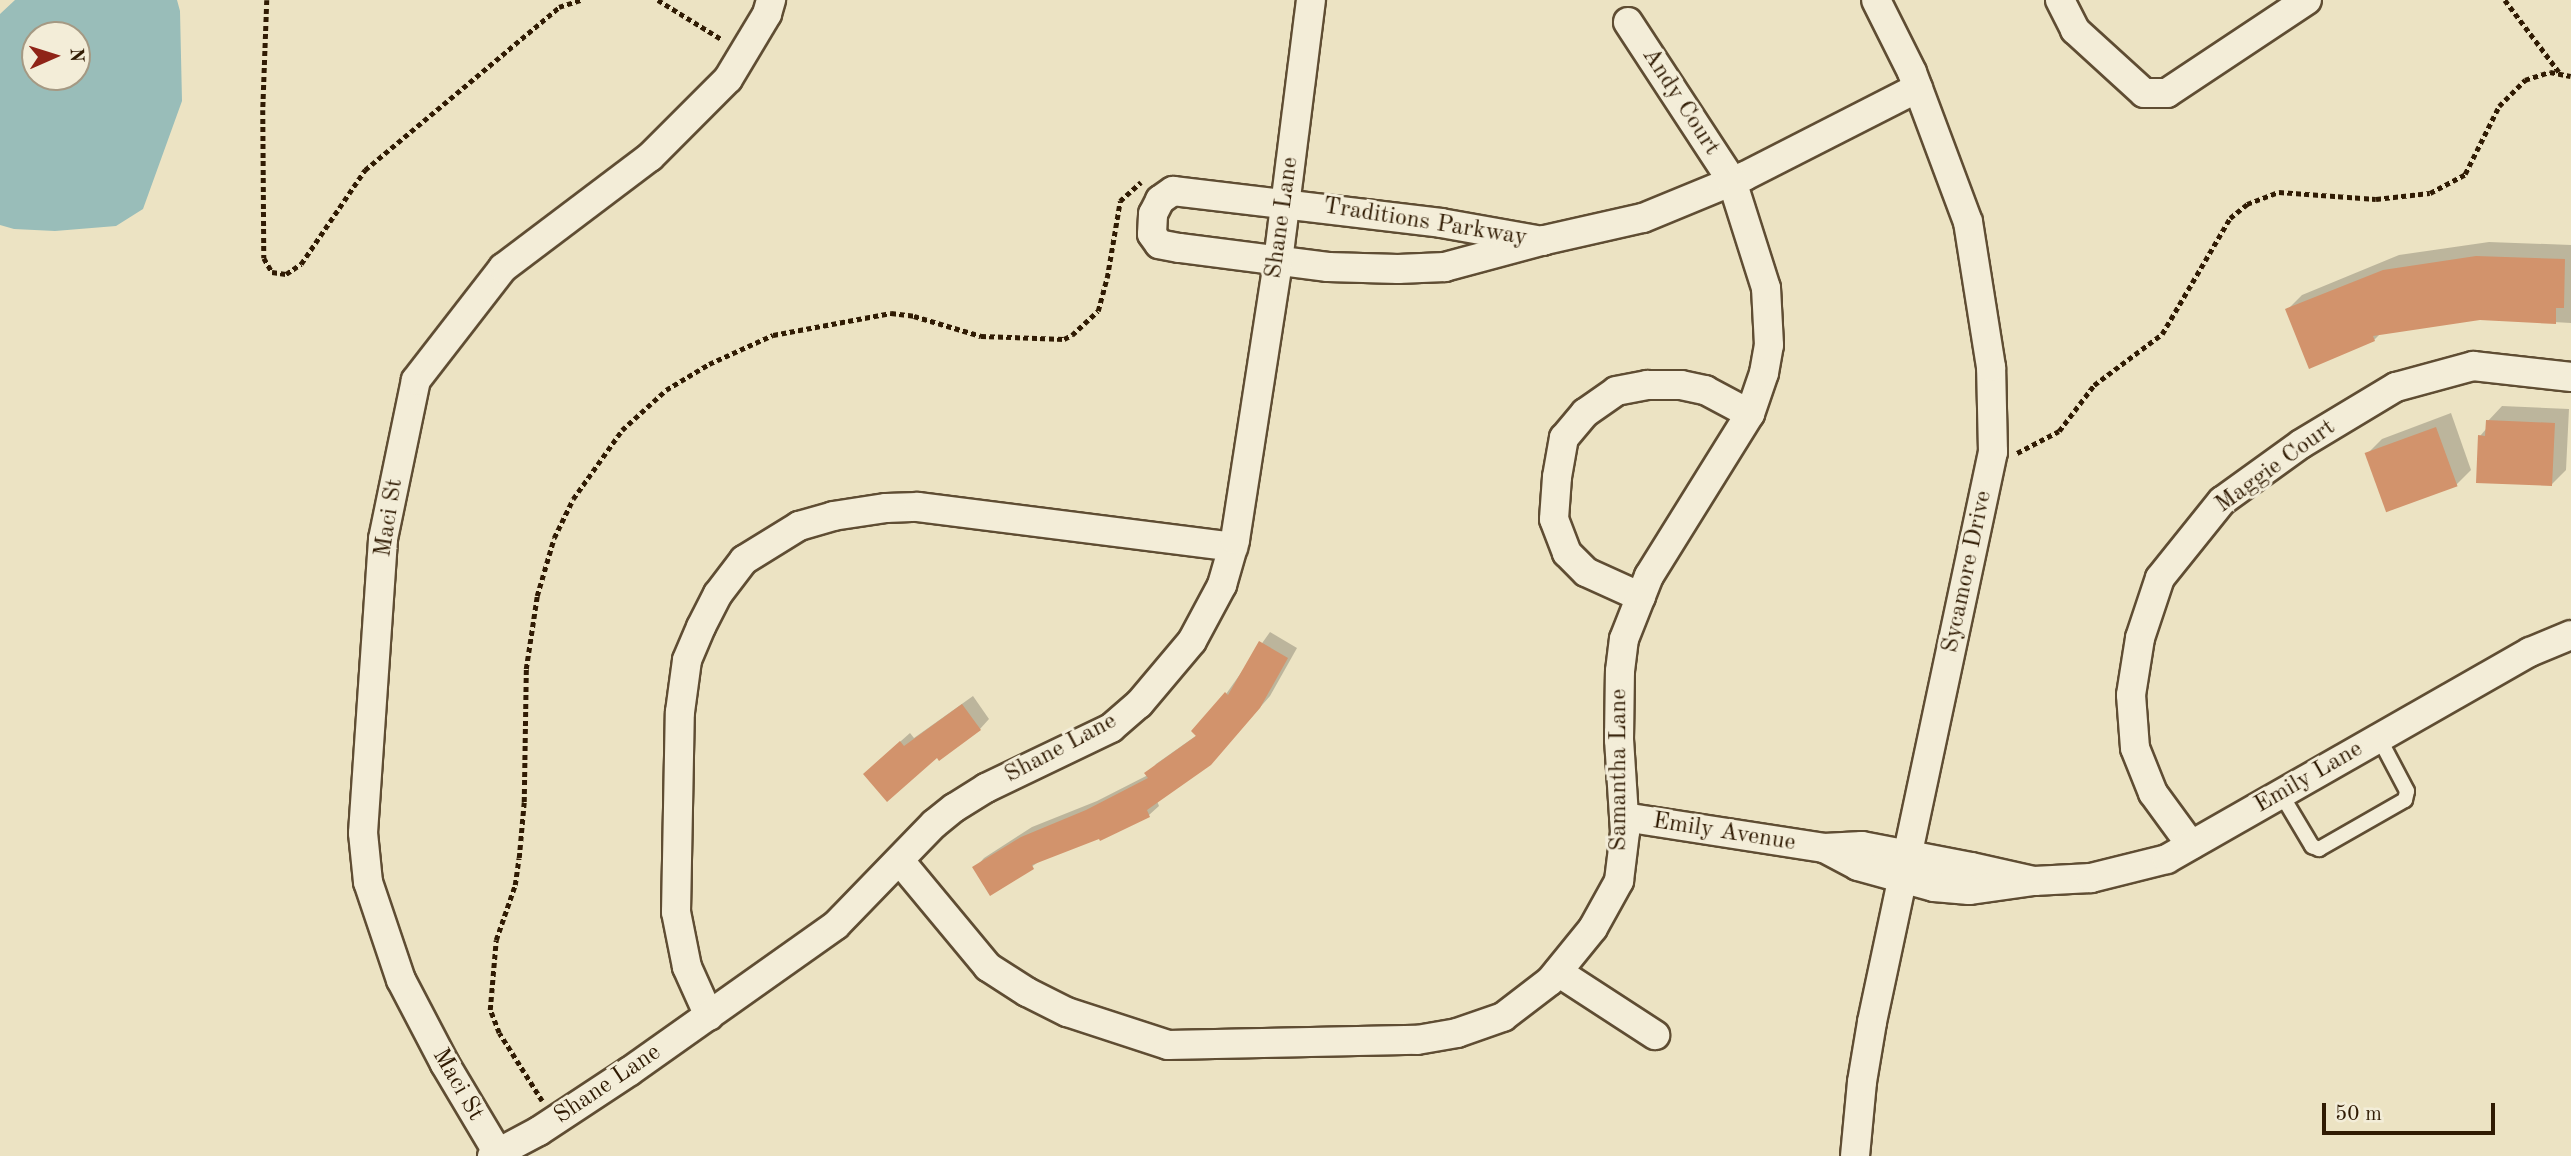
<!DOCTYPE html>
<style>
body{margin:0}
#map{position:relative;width:2571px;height:1156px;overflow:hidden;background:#ece3c3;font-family:"Old Standard TT",serif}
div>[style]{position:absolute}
.water>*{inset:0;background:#99bdb9}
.shadow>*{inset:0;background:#0003}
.building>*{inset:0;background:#d2936c;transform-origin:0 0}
.path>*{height:4.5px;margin-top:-2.25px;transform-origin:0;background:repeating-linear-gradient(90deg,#301b03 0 5px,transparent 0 8.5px)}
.roads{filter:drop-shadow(2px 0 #5f4d33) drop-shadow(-2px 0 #5f4d33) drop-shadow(0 2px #5f4d33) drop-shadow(0 -2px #5f4d33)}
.service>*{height:14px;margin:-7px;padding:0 7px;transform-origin:7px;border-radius:7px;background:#f3edd8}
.minor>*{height:28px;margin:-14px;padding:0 14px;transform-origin:14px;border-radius:14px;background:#f3edd8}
span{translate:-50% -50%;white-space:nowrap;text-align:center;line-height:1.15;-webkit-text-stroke:6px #f3edd8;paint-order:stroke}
.street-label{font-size:24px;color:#301b03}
.north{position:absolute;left:21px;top:21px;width:70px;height:70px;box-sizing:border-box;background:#f3edd8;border:2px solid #a59983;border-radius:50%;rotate:87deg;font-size:19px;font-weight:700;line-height:28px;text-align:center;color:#301b03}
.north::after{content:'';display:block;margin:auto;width:24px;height:32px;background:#8f2418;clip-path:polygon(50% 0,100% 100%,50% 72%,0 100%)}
.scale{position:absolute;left:2322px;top:1103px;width:173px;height:32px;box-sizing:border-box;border:4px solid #301b03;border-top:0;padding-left:9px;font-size:21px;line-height:24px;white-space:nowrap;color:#301b03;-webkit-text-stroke:5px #f3edd8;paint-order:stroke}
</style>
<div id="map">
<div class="water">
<i style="clip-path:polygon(evenodd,15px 0,177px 0,180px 11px,182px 101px,143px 209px,116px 226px,55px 231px,14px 229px,0 225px,0 14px,15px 0,35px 35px,77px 35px,77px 77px,35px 77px,35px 35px)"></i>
</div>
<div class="shadow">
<i style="clip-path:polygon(2489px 242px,2571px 245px,2571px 323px,2480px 318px,2380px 334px,2374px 340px,2287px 310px,2302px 295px,2399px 255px)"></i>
<i style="clip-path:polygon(2502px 406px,2569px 409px,2566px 470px,2551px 485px,2480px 436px,2487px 428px,2488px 421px)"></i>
<i style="clip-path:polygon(2451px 413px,2471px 470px,2456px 485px,2367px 454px,2382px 439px)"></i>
<i style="clip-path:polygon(1270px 632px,1297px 648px,1270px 696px,1220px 753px,1157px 801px,1159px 806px,1149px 815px,1101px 839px,1100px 836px,1040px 861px,991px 894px,975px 868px,984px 858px,1032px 827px,1097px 801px,1148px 775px,1156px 764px,1197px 735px)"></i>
<i style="clip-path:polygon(973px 696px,989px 719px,980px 729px,937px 756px,875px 764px,910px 733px,914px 738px)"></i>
</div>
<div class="building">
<i style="clip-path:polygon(2476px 256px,2565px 259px,2564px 308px,2556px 308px,2556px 324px,2480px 320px,2373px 336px,2375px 341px,2309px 369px,2285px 309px,2383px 270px)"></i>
<i style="clip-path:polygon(2486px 420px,2555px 423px,2552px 486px,2476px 483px,2478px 435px,2485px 436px)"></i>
<i style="left:2436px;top:427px;width:63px;height:76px;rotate:70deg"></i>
<i style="clip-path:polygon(1259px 641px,1288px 658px,1260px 708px,1211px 765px,1147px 810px,1150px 817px,1100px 841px,1099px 839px,1032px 865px,1034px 869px,990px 896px,972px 867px,1021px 837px,1086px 810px,1148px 778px,1144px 773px,1196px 736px,1191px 731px,1225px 692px,1228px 695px)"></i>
<i style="clip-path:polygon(962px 704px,981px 730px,939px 761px,937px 758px,887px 802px,863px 774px,900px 741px,904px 746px)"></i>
</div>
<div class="path">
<i style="left:267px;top:0;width:110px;rotate:92.1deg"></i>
<i style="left:263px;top:110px;width:148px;rotate:89.6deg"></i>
<i style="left:264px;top:258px;width:16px;rotate:60deg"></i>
<i style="left:272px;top:272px;width:14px;rotate:8deg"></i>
<i style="left:286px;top:274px;width:18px;rotate:-34deg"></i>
<i style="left:301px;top:264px;width:114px;rotate:-55.8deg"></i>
<i style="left:365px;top:170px;width:253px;rotate:-40deg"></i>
<i style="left:559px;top:7px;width:23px;rotate:-18deg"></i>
<i style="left:658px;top:0;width:76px;rotate:31.6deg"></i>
<i style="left:2505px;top:0;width:90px;rotate:53.1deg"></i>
<i style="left:2017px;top:453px;width:47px;rotate:-27.6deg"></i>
<i style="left:2059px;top:431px;width:58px;rotate:-52.7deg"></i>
<i style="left:2094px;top:385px;width:85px;rotate:-36.9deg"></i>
<i style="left:2162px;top:334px;width:134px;rotate:-59.6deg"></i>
<i style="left:2230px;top:218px;width:22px;rotate:-39deg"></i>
<i style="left:2247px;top:204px;width:34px;rotate:-21deg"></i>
<i style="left:2279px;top:192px;width:97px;rotate:4.1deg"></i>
<i style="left:2376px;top:199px;width:54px;rotate:-6.3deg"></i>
<i style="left:2430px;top:193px;width:40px;rotate:-28deg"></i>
<i style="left:2465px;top:174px;width:76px;rotate:-63.4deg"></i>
<i style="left:2499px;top:106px;width:37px;rotate:-45deg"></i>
<i style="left:2525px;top:80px;width:26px;rotate:-18deg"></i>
<i style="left:2550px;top:72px;width:21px;rotate:11deg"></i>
<i style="left:542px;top:1101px;width:80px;rotate:-122.3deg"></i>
<i style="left:499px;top:1033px;width:25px;rotate:-111deg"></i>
<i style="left:490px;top:1010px;width:70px;rotate:-85.1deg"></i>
<i style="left:496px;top:940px;width:58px;rotate:-70.9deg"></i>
<i style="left:515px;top:885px;width:27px;rotate:-82deg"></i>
<i style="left:519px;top:858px;width:56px;rotate:-84.9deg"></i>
<i style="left:524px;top:802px;width:133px;rotate:-89.1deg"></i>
<i style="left:526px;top:669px;width:74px;rotate:-81.4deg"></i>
<i style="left:537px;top:596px;width:60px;rotate:-73.7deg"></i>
<i style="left:554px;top:538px;width:43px;rotate:-64deg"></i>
<i style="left:573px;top:499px;width:85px;rotate:-54.6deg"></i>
<i style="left:622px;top:430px;width:59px;rotate:-42.3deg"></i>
<i style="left:666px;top:390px;width:50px;rotate:-31.2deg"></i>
<i style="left:709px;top:364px;width:70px;rotate:-24.4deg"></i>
<i style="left:773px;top:335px;width:120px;rotate:-10.6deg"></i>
<i style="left:891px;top:313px;width:23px;rotate:7deg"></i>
<i style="left:914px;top:316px;width:70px;rotate:16.6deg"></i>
<i style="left:981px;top:336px;width:83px;rotate:2.1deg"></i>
<i style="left:1064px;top:339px;width:9px;rotate:-27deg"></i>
<i style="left:1072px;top:335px;width:35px;rotate:-43deg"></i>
<i style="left:1098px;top:311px;width:34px;rotate:-75deg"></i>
<i style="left:1107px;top:278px;width:78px;rotate:-80.4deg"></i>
<i style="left:1120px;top:201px;width:28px;rotate:-42deg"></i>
</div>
<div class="roads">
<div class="service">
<i style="left:2281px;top:794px;width:61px;rotate:59.2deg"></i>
<i style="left:2312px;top:846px;width:8px;rotate:23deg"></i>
<i style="left:2319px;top:849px;width:99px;rotate:-29.7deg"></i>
<i style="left:2405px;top:800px;width:9px;rotate:-77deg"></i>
<i style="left:2407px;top:791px;width:60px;rotate:-117.8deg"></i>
</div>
<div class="minor">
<i style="left:2060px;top:0;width:34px;rotate:63deg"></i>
<i style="left:2075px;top:30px;width:93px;rotate:42.4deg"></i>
<i style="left:2144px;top:93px;width:23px"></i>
<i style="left:2167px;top:93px;width:168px;rotate:-33.6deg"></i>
<i style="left:1545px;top:240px;width:104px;rotate:164.9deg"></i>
<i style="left:1445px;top:267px;width:47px;rotate:177.6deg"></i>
<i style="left:1398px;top:269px;width:70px;rotate:-178.4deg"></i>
<i style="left:1328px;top:267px;width:150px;rotate:-172.7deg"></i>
<i style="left:1179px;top:248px;width:20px;rotate:-169deg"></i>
<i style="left:1159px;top:244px;width:12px;rotate:-125deg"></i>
<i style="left:1152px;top:234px;width:20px;rotate:-87deg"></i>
<i style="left:1153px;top:214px;width:16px;rotate:-63deg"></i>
<i style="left:1160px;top:200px;width:16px;rotate:-35deg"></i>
<i style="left:1173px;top:191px;width:270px;rotate:6.8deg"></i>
<i style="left:1441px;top:223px;width:103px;rotate:10.1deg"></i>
<i style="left:1542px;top:241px;width:3px;rotate:-18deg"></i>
<i style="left:1545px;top:240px;width:100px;rotate:-12.7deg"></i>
<i style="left:1643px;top:218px;width:110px;rotate:-22.4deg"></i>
<i style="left:1745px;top:176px;width:194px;rotate:-27deg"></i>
<i style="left:1641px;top:597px;width:60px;rotate:-155.6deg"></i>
<i style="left:1586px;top:572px;width:27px;rotate:-135deg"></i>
<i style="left:1567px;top:553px;width:36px;rotate:-111deg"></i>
<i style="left:1554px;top:519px;width:42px;rotate:-85.9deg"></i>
<i style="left:1557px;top:477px;width:40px;rotate:-80deg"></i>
<i style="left:1564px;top:438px;width:33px;rotate:-50deg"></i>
<i style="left:1585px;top:413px;width:38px;rotate:-35deg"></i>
<i style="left:1616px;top:391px;width:32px;rotate:-11deg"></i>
<i style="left:1647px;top:385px;width:34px"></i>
<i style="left:1681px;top:385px;width:25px;rotate:12deg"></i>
<i style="left:1705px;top:390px;width:51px;rotate:28.1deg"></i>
<i style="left:1624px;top:817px;width:202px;rotate:8.8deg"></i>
<i style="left:2191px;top:845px;width:64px;rotate:-126.2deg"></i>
<i style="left:2153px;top:793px;width:48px;rotate:-111.8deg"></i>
<i style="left:2135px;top:748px;width:53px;rotate:-94.3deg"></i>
<i style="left:2131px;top:695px;width:58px;rotate:-81deg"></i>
<i style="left:2140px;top:638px;width:63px;rotate:-71.6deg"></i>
<i style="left:2160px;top:578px;width:99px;rotate:-51.2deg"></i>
<i style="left:2222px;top:501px;width:97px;rotate:-35.8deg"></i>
<i style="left:2301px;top:444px;width:111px;rotate:-31deg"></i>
<i style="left:2396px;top:387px;width:80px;rotate:-15.3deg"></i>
<i style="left:2473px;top:366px;width:99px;rotate:6.4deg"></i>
<i style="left:1862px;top:846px;width:111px;rotate:10.9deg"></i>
<i style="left:1971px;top:867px;width:65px;rotate:12.5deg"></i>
<i style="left:2034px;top:881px;width:66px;rotate:172.1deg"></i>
<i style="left:1969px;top:890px;width:35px;rotate:-175deg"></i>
<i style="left:1934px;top:887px;width:79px;rotate:-164.6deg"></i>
<i style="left:1858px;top:866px;width:38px;rotate:-152deg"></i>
<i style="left:1824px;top:848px;width:38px;rotate:-3deg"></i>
<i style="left:900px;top:861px;width:138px;rotate:50.3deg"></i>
<i style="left:988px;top:967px;width:46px;rotate:32.7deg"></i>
<i style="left:1027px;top:992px;width:45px;rotate:26.6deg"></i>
<i style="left:1067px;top:1012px;width:106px;rotate:18.1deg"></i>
<i style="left:1168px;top:1045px;width:249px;rotate:-1.2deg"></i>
<i style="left:1417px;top:1040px;width:41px;rotate:-9.9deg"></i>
<i style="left:1457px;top:1033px;width:49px;rotate:-19.2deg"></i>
<i style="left:1503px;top:1017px;width:59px;rotate:-37.5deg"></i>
<i style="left:1550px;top:981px;width:68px;rotate:-50.9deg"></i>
<i style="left:1593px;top:928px;width:54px;rotate:-61deg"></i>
<i style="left:1619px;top:881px;width:49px;rotate:-83deg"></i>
<i style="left:1625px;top:832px;width:92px;rotate:-93.7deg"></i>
<i style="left:1619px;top:740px;width:69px;rotate:-89.2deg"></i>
<i style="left:1620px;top:671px;width:32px;rotate:-83deg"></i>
<i style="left:1624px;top:639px;width:68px;rotate:-68.4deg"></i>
<i style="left:1649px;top:576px;width:191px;rotate:-58.1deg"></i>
<i style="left:1750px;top:414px;width:43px;rotate:-71.1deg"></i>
<i style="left:1764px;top:373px;width:28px;rotate:-80deg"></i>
<i style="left:1769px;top:345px;width:57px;rotate:-93deg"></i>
<i style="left:1766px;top:288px;width:112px;rotate:-107.6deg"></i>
<i style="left:1732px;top:181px;width:190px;rotate:-123.2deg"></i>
<i style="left:2034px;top:881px;width:57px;rotate:-3deg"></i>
<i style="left:2091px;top:878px;width:78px;rotate:-14deg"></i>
<i style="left:2167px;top:859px;width:418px;rotate:-29.7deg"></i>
<i style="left:2530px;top:652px;width:44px;rotate:-22.5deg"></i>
<i style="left:1558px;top:972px;width:116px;rotate:33deg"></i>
<i style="left:709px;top:1016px;width:54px;rotate:-114.2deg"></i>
<i style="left:687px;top:967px;width:56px;rotate:-101.3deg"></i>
<i style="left:676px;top:912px;width:200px;rotate:-88.9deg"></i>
<i style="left:680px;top:712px;width:52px;rotate:-82.3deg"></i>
<i style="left:687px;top:660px;width:36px;rotate:-67deg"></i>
<i style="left:701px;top:627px;width:37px;rotate:-63deg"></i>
<i style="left:718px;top:594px;width:43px;rotate:-52.6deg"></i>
<i style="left:744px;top:560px;width:65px;rotate:-31.7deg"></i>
<i style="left:799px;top:526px;width:35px;rotate:-16deg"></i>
<i style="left:833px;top:516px;width:54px;rotate:-8.6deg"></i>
<i style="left:886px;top:508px;width:32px;rotate:-2deg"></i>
<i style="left:918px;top:507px;width:318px;rotate:7.2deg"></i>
<i style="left:498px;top:1153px;width:104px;rotate:-120.8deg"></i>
<i style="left:445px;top:1064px;width:95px;rotate:-117.6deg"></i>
<i style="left:401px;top:980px;width:103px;rotate:-108.6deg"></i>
<i style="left:368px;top:882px;width:49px;rotate:-95.8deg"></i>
<i style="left:363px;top:833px;width:295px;rotate:-86.1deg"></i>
<i style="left:383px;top:539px;width:162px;rotate:-78.3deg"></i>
<i style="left:416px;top:380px;width:142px;rotate:-52.2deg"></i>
<i style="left:503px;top:268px;width:184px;rotate:-37.1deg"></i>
<i style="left:650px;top:157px;width:110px;rotate:-45deg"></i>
<i style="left:728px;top:79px;width:76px;rotate:-59deg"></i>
<i style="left:767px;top:14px;width:15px;rotate:-74deg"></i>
<i style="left:492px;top:1156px;width:53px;rotate:-28deg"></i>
<i style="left:539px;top:1131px;width:109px;rotate:-33.4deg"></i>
<i style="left:630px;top:1071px;width:252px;rotate:-35.3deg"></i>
<i style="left:836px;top:925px;width:141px;rotate:-45.9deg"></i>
<i style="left:934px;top:824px;width:26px;rotate:-39deg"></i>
<i style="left:954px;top:808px;width:38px;rotate:-32deg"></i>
<i style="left:986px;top:788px;width:139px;rotate:-25.6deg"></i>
<i style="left:1111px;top:728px;width:37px;rotate:-41deg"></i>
<i style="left:1139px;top:704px;width:82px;rotate:-49.9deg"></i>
<i style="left:1192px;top:641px;width:64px;rotate:-61.8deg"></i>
<i style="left:1222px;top:585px;width:47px;rotate:-73.9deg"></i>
<i style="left:1235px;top:540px;width:282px;rotate:-81.2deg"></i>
<i style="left:1278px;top:261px;width:263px;rotate:-82.8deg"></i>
<i style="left:1855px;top:1156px;width:74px;rotate:-84.6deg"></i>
<i style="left:1862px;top:1082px;width:61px;rotate:-80.5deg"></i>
<i style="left:1872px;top:1022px;width:583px;rotate:-78.02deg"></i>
<i style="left:1993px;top:452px;width:85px;rotate:-91.3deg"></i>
<i style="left:1991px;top:367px;width:147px;rotate:-99deg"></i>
<i style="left:1968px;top:222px;width:160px;rotate:-110.5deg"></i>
<i style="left:1912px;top:72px;width:80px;rotate:-116.6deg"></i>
</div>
</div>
<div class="street-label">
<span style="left:1680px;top:102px;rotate:57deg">Andy Court</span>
<span style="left:1283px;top:218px;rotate:-82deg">Shane Lane</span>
<span style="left:1425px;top:223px;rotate:9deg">Traditions Parkway</span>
<span style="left:2276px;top:467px;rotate:-36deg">Maggie Court</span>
<span style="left:390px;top:518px;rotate:-81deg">Maci St</span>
<span style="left:1968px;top:572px;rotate:-78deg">Sycamore Drive</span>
<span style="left:1061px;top:749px;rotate:-28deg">Shane Lane</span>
<span style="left:1620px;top:770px;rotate:-90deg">Samantha Lane</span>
<span style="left:2309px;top:778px;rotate:-30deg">Emily Lane</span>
<span style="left:1724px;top:833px;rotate:9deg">Emily Avenue</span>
<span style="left:457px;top:1085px;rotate:60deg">Maci St</span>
<span style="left:608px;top:1085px;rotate:-34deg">Shane Lane</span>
</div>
<div class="north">N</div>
<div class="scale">50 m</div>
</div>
